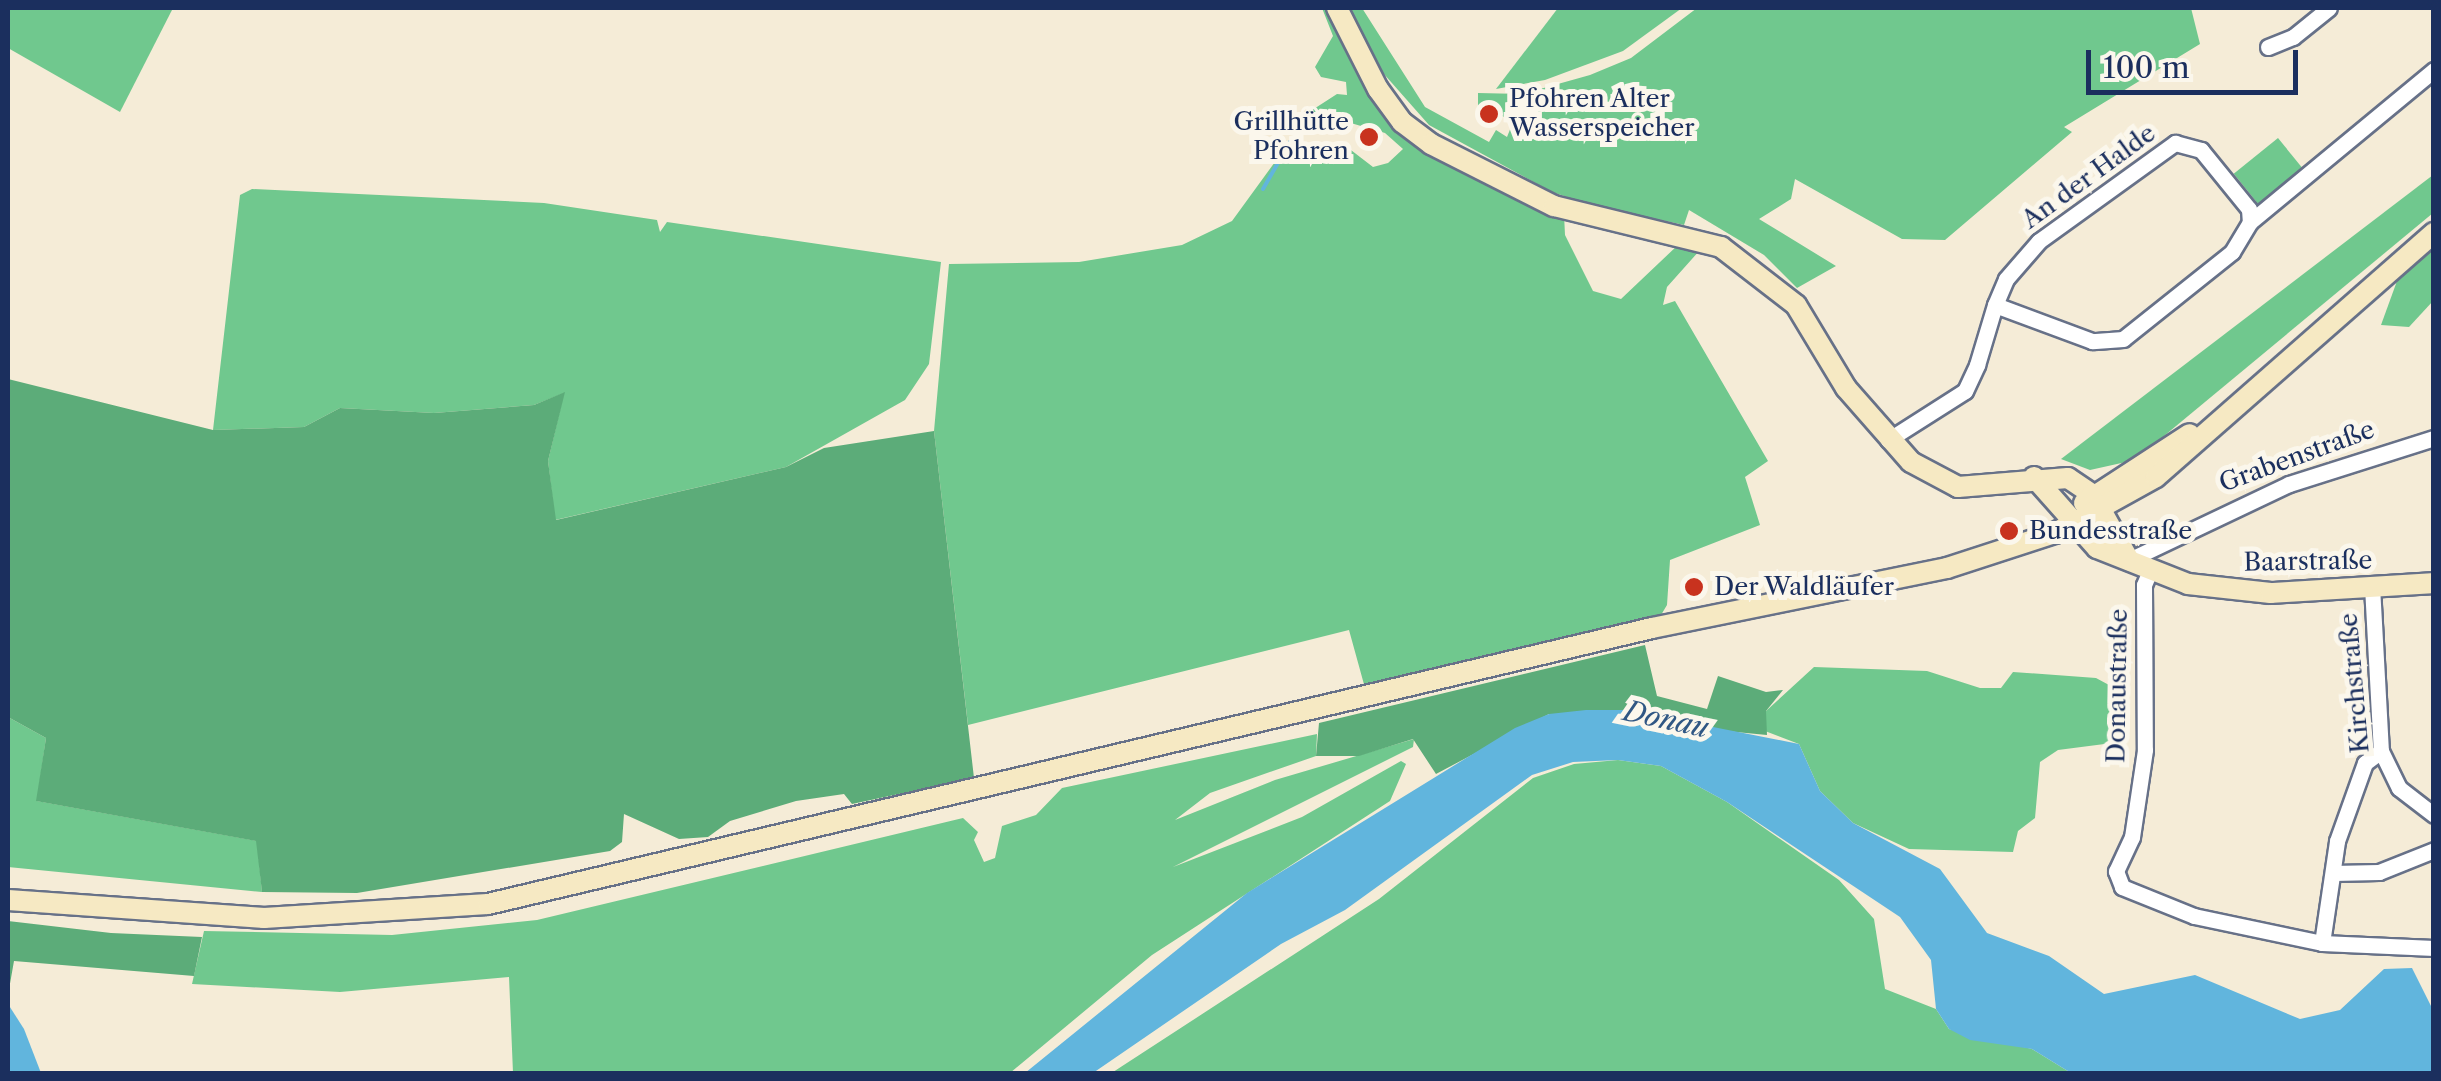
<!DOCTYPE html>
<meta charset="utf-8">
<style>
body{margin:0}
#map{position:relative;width:2441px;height:1081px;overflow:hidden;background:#f5ecd7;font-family:"Libre Caslon Text",serif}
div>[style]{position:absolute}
.green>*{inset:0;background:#70c88e;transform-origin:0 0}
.forest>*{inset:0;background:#5cac79}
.water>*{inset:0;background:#61b5dd}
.stream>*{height:4px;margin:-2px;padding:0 2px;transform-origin:2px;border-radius:2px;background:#61b5dd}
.roads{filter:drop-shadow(2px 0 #677188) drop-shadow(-2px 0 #677188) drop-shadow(0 2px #677188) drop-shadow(0 -2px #677188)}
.street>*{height:15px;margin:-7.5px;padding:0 7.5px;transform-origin:7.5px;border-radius:7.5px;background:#fff}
.secondary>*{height:20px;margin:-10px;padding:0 10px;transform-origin:10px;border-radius:10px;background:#f6e9c3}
.dots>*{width:28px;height:28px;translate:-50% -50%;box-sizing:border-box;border:5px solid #fbf7ec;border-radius:50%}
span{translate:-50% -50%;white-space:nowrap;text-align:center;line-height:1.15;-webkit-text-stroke:10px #fbf7ec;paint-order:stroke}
.poi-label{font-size:25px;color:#1b2f5e}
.left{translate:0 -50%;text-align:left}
.right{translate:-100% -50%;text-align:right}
.street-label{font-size:25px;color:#1b2f5e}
.water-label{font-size:28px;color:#305784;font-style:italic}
.frame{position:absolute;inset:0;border:10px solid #1b2f5e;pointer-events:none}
.scale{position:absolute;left:2086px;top:50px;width:212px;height:45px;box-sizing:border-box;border:5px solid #1b2f5e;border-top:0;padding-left:12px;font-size:30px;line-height:35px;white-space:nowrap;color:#1b2f5e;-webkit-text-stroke:8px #fbf7ec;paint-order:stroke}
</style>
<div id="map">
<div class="green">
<i style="clip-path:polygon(8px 8px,173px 8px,120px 112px,8px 48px)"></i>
<i style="clip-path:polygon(1322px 8px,1332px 8px,1398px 124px,1564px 214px,1565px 235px,1593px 291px,1621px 299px,1679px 244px,1700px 250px,1667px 287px,1663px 305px,1675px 301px,1768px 461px,1745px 477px,1760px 525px,1670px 560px,1667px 605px,1658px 620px,1365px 688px,1349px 630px,968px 725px,934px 431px,949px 264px,1079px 262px,1182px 245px,1232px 221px,1288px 144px,1347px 147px,1373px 167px,1388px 163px,1403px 149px,1385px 133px,1337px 119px,1306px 122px,1305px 133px,1289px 125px,1337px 94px,1347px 95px,1346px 82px,1321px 77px,1315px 67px,1333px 36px)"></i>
<i style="clip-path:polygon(1348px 8px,1362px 8px,1425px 107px,1489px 142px,1496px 130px,1507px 137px,1513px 122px,1484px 106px,1478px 109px,1478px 93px,1522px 94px,1590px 75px,1631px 58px,1697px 8px,2191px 8px,2200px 44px,2064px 127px,2072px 132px,1945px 240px,1902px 239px,1795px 179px,1791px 199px,1759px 219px,1836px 266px,1797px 288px,1764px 255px,1689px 210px,1684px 225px,1588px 204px,1552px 192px,1429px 125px,1376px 65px)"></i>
<i style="clip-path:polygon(1558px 8px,1682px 8px,1623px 51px,1545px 80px,1496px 89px)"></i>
<i style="left:2278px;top:138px;width:40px;height:57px;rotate:51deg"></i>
<i style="clip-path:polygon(2433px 175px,2433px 213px,2135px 460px,2090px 470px,2061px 459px)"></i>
<i style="clip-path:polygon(252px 189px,544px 203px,657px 220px,660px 232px,667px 222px,941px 262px,929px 364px,905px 400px,786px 467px,555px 520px,548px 461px,564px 393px,534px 405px,434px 413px,340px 408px,304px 427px,213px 430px,240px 195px)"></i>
<i style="clip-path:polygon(2433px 248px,2433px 301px,2409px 327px,2381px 325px,2397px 281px)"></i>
<i style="clip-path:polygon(1814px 667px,1927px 671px,1980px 688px,2001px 688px,2013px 672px,2096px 678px,2122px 692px,2120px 742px,2058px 750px,2040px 762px,2035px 818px,2018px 831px,2013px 852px,1909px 849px,1853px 823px,1820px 791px,1799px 744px,1765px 731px,1766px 711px)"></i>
<i style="clip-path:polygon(8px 717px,46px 738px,37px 801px,257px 841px,262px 892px,8px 867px)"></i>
<i style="clip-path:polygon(1317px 734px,1316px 756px,1210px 793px,1175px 820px,1275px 780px,1414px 739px,1413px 747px,1173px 867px,1302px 817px,1401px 761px,1406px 764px,1390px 801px,1152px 955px,1010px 1073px,513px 1073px,509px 977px,340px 992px,192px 984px,204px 931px,392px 935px,537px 920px,963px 818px,978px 832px,974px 840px,984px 862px,995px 858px,1002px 826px,1036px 815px,1062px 788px)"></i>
<i style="clip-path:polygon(1618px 760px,1661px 766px,1727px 802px,1839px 880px,1874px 919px,1885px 989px,1936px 1009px,1949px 1029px,2032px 1049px,2071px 1073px,1110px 1074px,1379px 899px,1533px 778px,1574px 764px)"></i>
</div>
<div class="forest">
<i style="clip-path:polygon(8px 379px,213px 430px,304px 427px,340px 408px,434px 413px,534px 405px,565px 392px,548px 461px,556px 520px,786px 467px,824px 448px,934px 431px,974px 778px,852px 804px,844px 794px,796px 801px,730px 821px,708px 837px,679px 839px,624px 814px,622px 842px,610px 851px,357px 893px,262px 892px,256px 841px,36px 801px,46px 738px,8px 717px)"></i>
<i style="clip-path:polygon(1645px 645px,1657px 696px,1707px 709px,1718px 676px,1766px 692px,1783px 690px,1766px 711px,1767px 735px,1549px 714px,1436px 774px,1413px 739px,1359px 756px,1316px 756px,1319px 723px)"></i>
<i style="clip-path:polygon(8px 921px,111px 933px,202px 937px,194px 976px,14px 961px,8px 995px)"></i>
</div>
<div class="water">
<i style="clip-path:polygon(1586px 710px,1627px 710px,1799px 744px,1820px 791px,1853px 823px,1940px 869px,1987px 933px,2049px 956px,2104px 994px,2195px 975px,2300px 1019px,2340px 1010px,2384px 969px,2412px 968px,2433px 1010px,2433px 1073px,2071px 1073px,2032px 1049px,1970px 1040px,1949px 1029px,1936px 1009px,1931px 960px,1900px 917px,1727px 802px,1661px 766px,1618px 760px,1573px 762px,1532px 775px,1345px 910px,1281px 944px,1093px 1073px,1025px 1073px,1247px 893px,1515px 728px,1549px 714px)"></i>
<i style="clip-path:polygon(8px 1004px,24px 1029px,41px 1073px,8px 1073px)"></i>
</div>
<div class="stream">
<i style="left:1263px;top:189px;width:54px;rotate:-60.1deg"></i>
</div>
<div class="roads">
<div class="street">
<i style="left:2268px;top:47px;width:27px;rotate:-22deg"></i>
<i style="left:2293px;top:37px;width:46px;rotate:-38.9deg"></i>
<i style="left:2250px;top:222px;width:239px;rotate:-39.6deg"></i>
<i style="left:1888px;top:440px;width:91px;rotate:-32.5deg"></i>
<i style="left:1965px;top:391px;width:29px;rotate:-65deg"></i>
<i style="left:1977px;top:365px;width:63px;rotate:-73.3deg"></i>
<i style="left:1995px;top:305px;width:28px;rotate:-67deg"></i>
<i style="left:2006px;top:279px;width:50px;rotate:-49deg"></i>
<i style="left:2039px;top:241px;width:168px;rotate:-35.8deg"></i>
<i style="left:2175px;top:143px;width:27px;rotate:15deg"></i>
<i style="left:2201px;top:150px;width:76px;rotate:50.9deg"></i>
<i style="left:2249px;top:209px;width:13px;rotate:86deg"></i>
<i style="left:2250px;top:222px;width:35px;rotate:121deg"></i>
<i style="left:2232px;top:252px;width:139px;rotate:141.4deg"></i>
<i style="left:2123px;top:339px;width:31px;rotate:176deg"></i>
<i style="left:2092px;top:341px;width:103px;rotate:-159.6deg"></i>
<i style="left:2129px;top:560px;width:177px;rotate:-25.4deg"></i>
<i style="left:2289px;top:484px;width:152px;rotate:-17.6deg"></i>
<i style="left:2149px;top:573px;width:13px;rotate:113deg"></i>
<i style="left:2144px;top:585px;width:165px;rotate:89.7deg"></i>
<i style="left:2145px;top:750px;width:88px;rotate:98.5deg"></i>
<i style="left:2132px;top:837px;width:38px;rotate:115deg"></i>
<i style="left:2116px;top:871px;width:17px;rotate:69deg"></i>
<i style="left:2122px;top:887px;width:78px;rotate:21.9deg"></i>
<i style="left:2194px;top:916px;width:131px;rotate:11.9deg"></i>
<i style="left:2322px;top:943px;width:112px;rotate:2.6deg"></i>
<i style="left:2372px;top:586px;width:165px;rotate:86.9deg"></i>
<i style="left:2381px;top:751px;width:41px;rotate:64.1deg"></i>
<i style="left:2399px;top:788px;width:44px;rotate:37.6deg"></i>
<i style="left:2333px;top:873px;width:46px;rotate:-1.2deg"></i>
<i style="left:2379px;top:872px;width:59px;rotate:-21.8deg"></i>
<i style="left:2322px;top:943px;width:103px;rotate:-81.6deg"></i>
<i style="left:2337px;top:841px;width:83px;rotate:-70.3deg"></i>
<i style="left:2365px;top:763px;width:20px;rotate:-37deg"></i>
</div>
<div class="secondary">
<i style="left:1337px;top:8px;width:91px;rotate:63.2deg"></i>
<i style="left:1378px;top:89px;width:41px;rotate:54deg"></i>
<i style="left:1402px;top:122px;width:36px;rotate:37deg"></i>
<i style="left:1431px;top:144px;width:138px;rotate:26.8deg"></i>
<i style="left:1554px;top:206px;width:172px;rotate:13.8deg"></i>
<i style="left:1721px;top:247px;width:95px;rotate:37.7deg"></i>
<i style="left:1796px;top:305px;width:97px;rotate:58.9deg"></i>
<i style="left:1846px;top:388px;width:98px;rotate:48.7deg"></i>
<i style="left:1911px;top:462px;width:53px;rotate:28deg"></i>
<i style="left:1958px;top:487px;width:110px;rotate:-4.7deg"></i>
<i style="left:2068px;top:478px;width:29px;rotate:34deg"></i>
<i style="left:2092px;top:494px;width:76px;rotate:60.7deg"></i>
<i style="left:2034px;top:477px;width:95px;rotate:48.4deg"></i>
<i style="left:2097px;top:548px;width:98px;rotate:21.6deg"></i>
<i style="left:2188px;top:584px;width:83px;rotate:6.2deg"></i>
<i style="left:2271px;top:593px;width:163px;rotate:-3.5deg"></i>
<i style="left:2084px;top:503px;width:126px;rotate:-33.1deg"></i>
<i style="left:8px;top:900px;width:257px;rotate:4deg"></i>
<i style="left:264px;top:918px;width:224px;rotate:-3.6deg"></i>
<i style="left:488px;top:904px;width:1196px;rotate:-13.34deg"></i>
<i style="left:1652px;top:628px;width:301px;rotate:-11.5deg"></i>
<i style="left:1947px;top:568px;width:114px;rotate:-18deg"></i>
<i style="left:2055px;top:533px;width:115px;rotate:-29deg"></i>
<i style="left:2156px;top:477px;width:370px;rotate:-41.3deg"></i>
</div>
</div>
<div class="dots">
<i style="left:1489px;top:114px;background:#c8321e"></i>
<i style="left:1369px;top:137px;background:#c8321e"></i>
<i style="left:2009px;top:531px;background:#c8321e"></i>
<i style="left:1694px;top:587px;background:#c8321e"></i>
</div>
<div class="poi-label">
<span class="left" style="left:1509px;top:114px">Pfohren Alter<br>Wasserspeicher</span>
<span class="right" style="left:1349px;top:137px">Grillhütte<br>Pfohren</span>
<span class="left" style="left:2029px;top:531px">Bundesstraße</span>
<span class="left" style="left:1714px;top:587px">Der Waldläufer</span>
</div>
<div class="street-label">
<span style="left:2089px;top:177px;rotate:-36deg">An der Halde</span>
<span style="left:2297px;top:457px;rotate:-20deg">Grabenstraße</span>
<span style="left:2308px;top:562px;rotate:-1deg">Baarstraße</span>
<span style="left:2355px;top:683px;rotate:-95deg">Kirchstraße</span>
<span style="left:2118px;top:686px;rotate:-89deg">Donaustraße</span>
</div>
<div class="water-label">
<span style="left:1666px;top:719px;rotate:12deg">Donau</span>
</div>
<div class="frame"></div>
<div class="scale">100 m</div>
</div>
